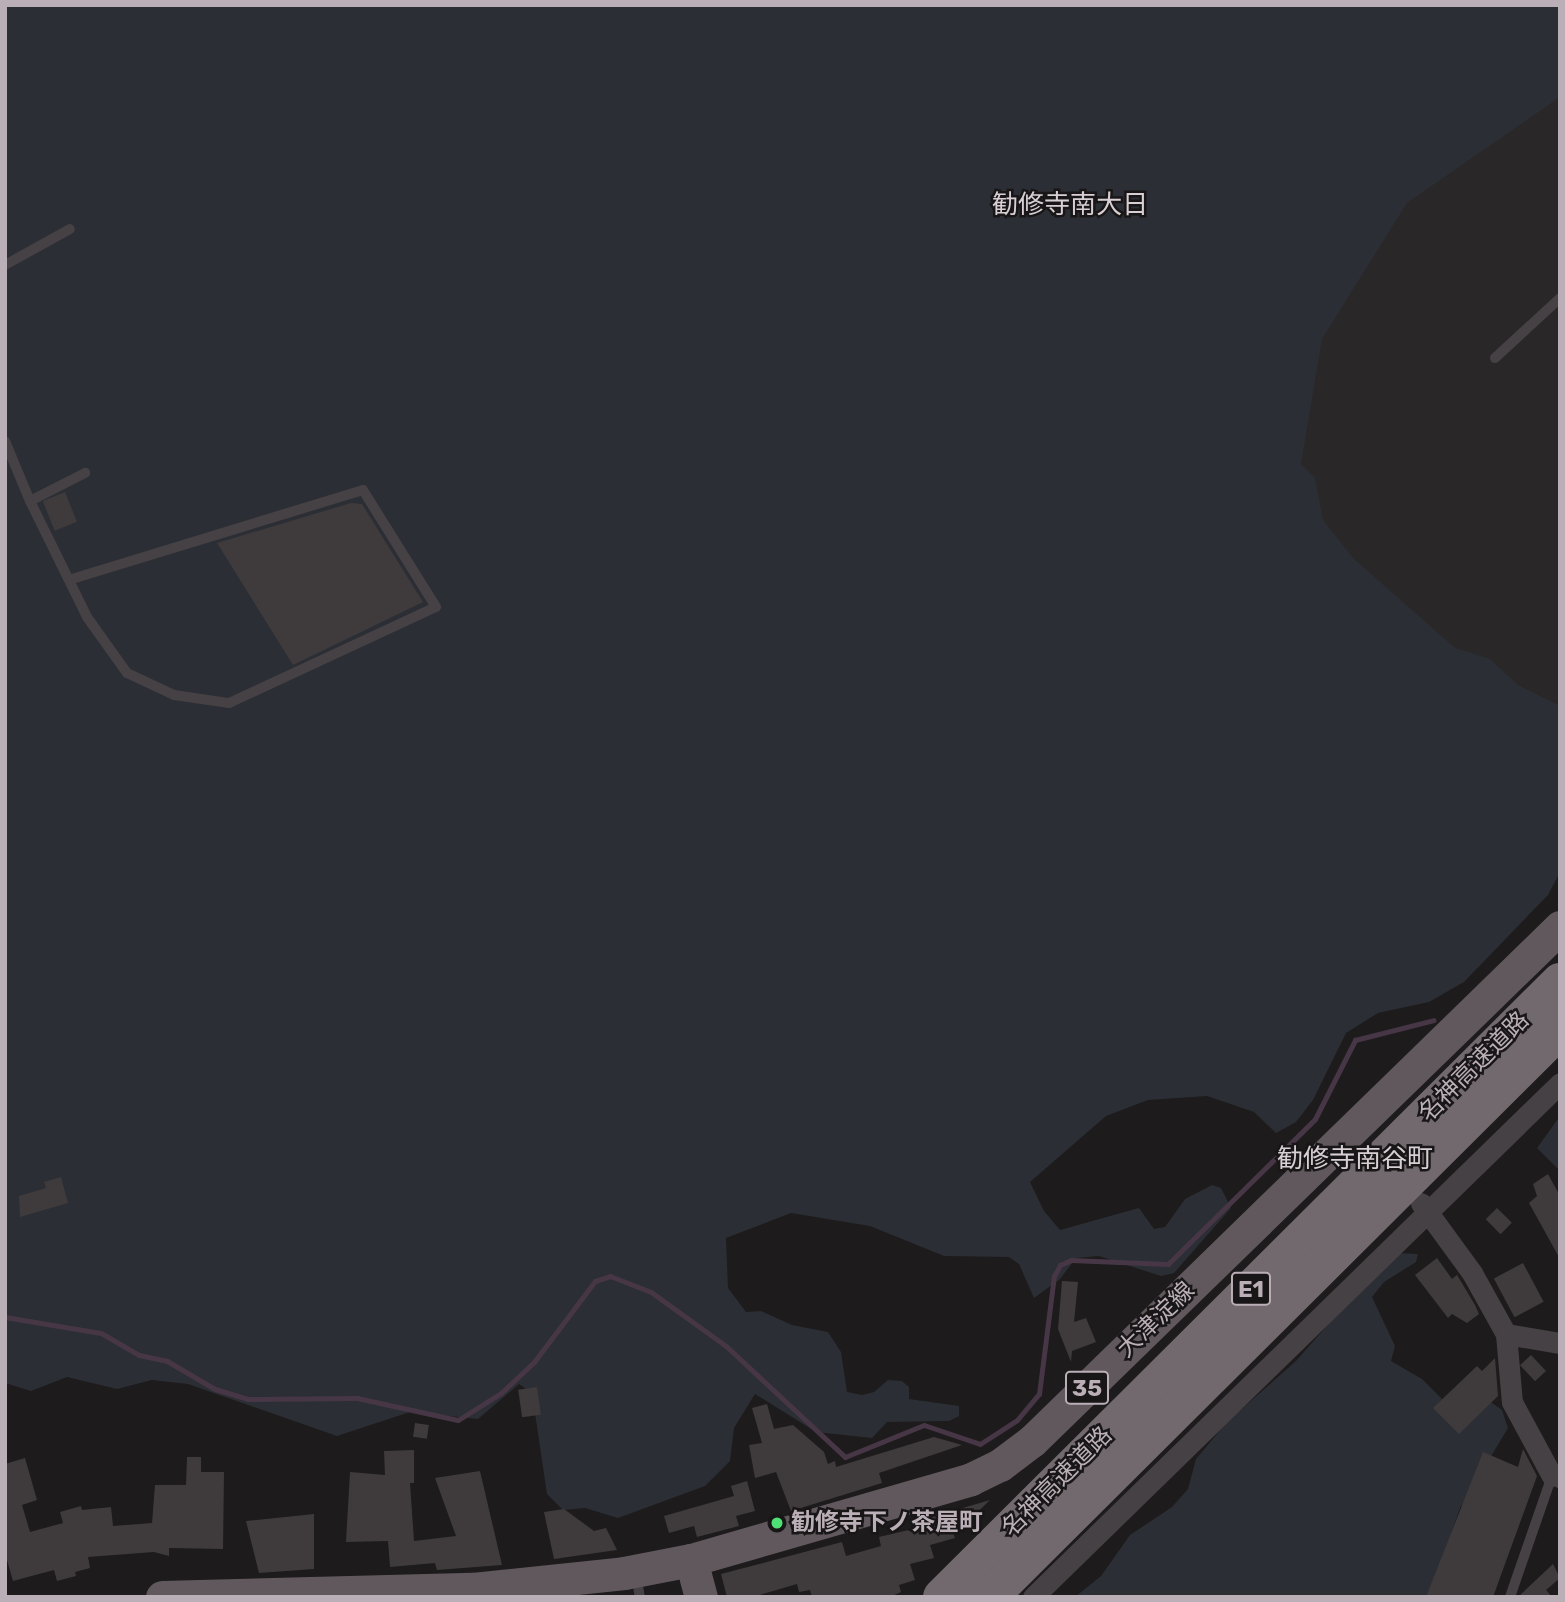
<!DOCTYPE html>
<meta charset="utf-8">
<style>
body{margin:0}
#map{position:relative;width:1565px;height:1602px;overflow:hidden;background:#1d1b1b;font-family:Rubik,"Noto Sans JP",sans-serif}
div>[style]{position:absolute}
.built>*{inset:0;background:#2a2728}
.green>*{inset:0;background:#2b2e34}
.stream>*{height:5px;margin:-2.5px;padding:0 2.5px;transform-origin:2.5px;border-radius:2.5px;background:#473746}
.building>*{inset:0;background:#3f3b3d;transform-origin:0 0}
.lane>*{height:10px;margin:-5px;padding:0 5px;transform-origin:5px;border-radius:5px;background:#464144}
.street>*{height:21px;margin:-10.5px;padding:0 10.5px;transform-origin:10.5px;border-radius:10.5px;background:#464144}
.primary>*{height:33px;margin:-16.5px;padding:0 16.5px;transform-origin:16.5px;border-radius:16.5px;background:#60585d}
.highway>*{height:38px;margin:-19px;padding:0 19px;transform-origin:19px;border-radius:19px;background:#72696f}
.dots>*{width:19px;height:19px;translate:-50% -50%;box-sizing:border-box;border:4px solid #181616;border-radius:50%}
span{translate:-50% -50%;white-space:nowrap;text-align:center;line-height:1.15;-webkit-text-stroke:5px #181616;paint-order:stroke}
.shield-label span{padding:2px 5px;background:#181616;border:2px solid;border-radius:5px;-webkit-text-stroke-width:0}
.shield-label{font-size:23px;color:#bbafb7;font-weight:700}
.street-label{font-size:24px;color:#bbafb7}
.poi-label{font-size:24px;color:#bbafb7;font-weight:700}
.left{translate:0 -50%;text-align:left}
.neighbourhood-label{font-size:26px;color:#d7cfd4}
.frame{position:absolute;inset:0;border:7px solid #bbafb7;pointer-events:none}
</style>
<div id="map">
<div class="built">
<i style="clip-path:polygon(1560px 88px,1560px 721px,1296px 588px,1289px 298px,1376px 198px)"></i>
</div>
<div class="green">
<i style="clip-path:polygon(5px 5px,1560px 5px,1560px 97px,1407px 203px,1322px 339px,1301px 464px,1315px 478px,1323px 520px,1353px 558px,1455px 648px,1490px 659px,1518px 685px,1560px 706px,1560px 872px,1548px 895px,1464px 982px,1429px 1002px,1378px 1013px,1346px 1033px,1313px 1100px,1296px 1122px,1276px 1133px,1254px 1112px,1207px 1096px,1148px 1100px,1106px 1116px,1030px 1182px,1044px 1211px,1060px 1230px,1139px 1208px,1154px 1229px,1165px 1227px,1185px 1199px,1212px 1185px,1221px 1188px,1231px 1208px,1174px 1273px,1161px 1276px,1099px 1256px,1076px 1258px,1060px 1279px,1034px 1298px,1019px 1264px,1009px 1257px,944px 1256px,870px 1226px,791px 1213px,726px 1238px,728px 1288px,746px 1312px,761px 1311px,792px 1325px,828px 1332px,841px 1352px,847px 1392px,862px 1395px,874px 1392px,888px 1380px,902px 1381px,909px 1387px,909px 1399px,959px 1406px,959px 1416px,949px 1421px,887px 1422px,872px 1438px,816px 1432px,755px 1394px,734px 1428px,730px 1461px,705px 1486px,618px 1518px,585px 1508px,563px 1510px,547px 1494px,532px 1393px,519px 1384px,478px 1419px,410px 1412px,337px 1436px,188px 1384px,152px 1380px,117px 1389px,67px 1377px,31px 1391px,5px 1383px)"></i>
<i style="clip-path:polygon(1560px 1116px,1560px 1171px,1537px 1148px)"></i>
<i style="clip-path:polygon(1399px 1253px,1418px 1254px,1416px 1262px,1384px 1282px,1372px 1297px,1395px 1346px,1391px 1361px,1422px 1379px,1450px 1407px,1485px 1398px,1502px 1410px,1508px 1428px,1460px 1508px,1429px 1597px,1075px 1597px,1101px 1576px,1130px 1535px,1172px 1507px,1188px 1489px,1196px 1459px,1227px 1422px,1296px 1361px,1362px 1286px)"></i>
</div>
<div class="stream">
<i style="left:5px;top:1317px;width:97px;rotate:9.5deg"></i>
<i style="left:101px;top:1333px;width:44px;rotate:30.1deg"></i>
<i style="left:139px;top:1355px;width:29px;rotate:12deg"></i>
<i style="left:167px;top:1361px;width:56px;rotate:30.3deg"></i>
<i style="left:215px;top:1389px;width:34px;rotate:17deg"></i>
<i style="left:247px;top:1399px;width:110px;rotate:-0.5deg"></i>
<i style="left:357px;top:1398px;width:103px;rotate:12.3deg"></i>
<i style="left:458px;top:1420px;width:51px;rotate:-32.1deg"></i>
<i style="left:501px;top:1393px;width:45px;rotate:-43.2deg"></i>
<i style="left:534px;top:1362px;width:101px;rotate:-53deg"></i>
<i style="left:595px;top:1281px;width:16px;rotate:-18deg"></i>
<i style="left:610px;top:1276px;width:44px;rotate:21.3deg"></i>
<i style="left:651px;top:1292px;width:92px;rotate:35.8deg"></i>
<i style="left:726px;top:1346px;width:163px;rotate:43deg"></i>
<i style="left:845px;top:1457px;width:85px;rotate:-22.1deg"></i>
<i style="left:924px;top:1425px;width:59px;rotate:18.7deg"></i>
<i style="left:980px;top:1444px;width:44px;rotate:-33deg"></i>
<i style="left:1017px;top:1420px;width:34px;rotate:-50deg"></i>
<i style="left:1039px;top:1394px;width:119px;rotate:-82.8deg"></i>
<i style="left:1054px;top:1276px;width:13px;rotate:-61deg"></i>
<i style="left:1060px;top:1265px;width:12px;rotate:-24deg"></i>
<i style="left:1071px;top:1260px;width:97px;rotate:2.4deg"></i>
<i style="left:1168px;top:1264px;width:206px;rotate:-44.6deg"></i>
<i style="left:1315px;top:1119px;width:89px;rotate:-63.1deg"></i>
<i style="left:1355px;top:1040px;width:81px;rotate:-14.2deg"></i>
</div>
<div class="building">
<i style="left:65px;top:492px;width:32px;height:24px;rotate:68deg"></i>
<i style="clip-path:polygon(351px 503px,362px 504px,423px 602px,293px 665px,217px 543px)"></i>
<i style="clip-path:polygon(1548px 1174px,1560px 1196px,1560px 1259px,1529px 1203px,1537px 1196px,1533px 1184px)"></i>
<i style="clip-path:polygon(61px 1177px,68px 1203px,20px 1217px,19px 1196px,46px 1188px,44px 1182px)"></i>
<i style="left:1497px;top:1208px;width:21px;height:16px;rotate:45deg"></i>
<i style="clip-path:polygon(1437px 1258px,1452px 1279px,1457px 1275px,1475px 1305px,1479px 1314px,1467px 1323px,1452px 1314px,1448px 1318px,1415px 1275px)"></i>
<i style="left:1523px;top:1263px;width:44px;height:33px;rotate:62deg"></i>
<i style="clip-path:polygon(1062px 1281px,1078px 1282px,1074px 1322px,1086px 1318px,1096px 1342px,1072px 1351px,1071px 1362px,1058px 1329px)"></i>
<i style="left:1531px;top:1355px;width:22px;height:15px;rotate:47deg"></i>
<i style="clip-path:polygon(1495px 1358px,1498px 1396px,1459px 1434px,1433px 1408px,1477px 1366px,1482px 1371px)"></i>
<i style="left:537px;top:1387px;width:28px;height:19px;rotate:82deg"></i>
<i style="clip-path:polygon(767px 1404px,774px 1429px,793px 1425px,824px 1452px,828px 1464px,835px 1461px,836px 1467px,934px 1437px,962px 1445px,879px 1473px,882px 1483px,791px 1511px,776px 1472px,755px 1478px,749px 1445px,762px 1443px,752px 1408px)"></i>
<i style="left:415px;top:1423px;width:14px;height:14px;rotate:8deg"></i>
<i style="clip-path:polygon(1523px 1449px,1537px 1476px,1493px 1597px,1426px 1597px,1483px 1452px,1518px 1467px)"></i>
<i style="clip-path:polygon(414px 1450px,414px 1483px,410px 1483px,414px 1541px,456px 1536px,435px 1478px,480px 1471px,502px 1565px,437px 1570px,435px 1563px,390px 1567px,388px 1541px,346px 1542px,350px 1472px,385px 1475px,384px 1451px)"></i>
<i style="clip-path:polygon(187px 1457px,201px 1457px,201px 1472px,224px 1472px,223px 1549px,169px 1548px,169px 1556px,154px 1552px,88px 1557px,90px 1568px,75px 1572px,76px 1576px,57px 1581px,54px 1570px,13px 1581px,5px 1553px,5px 1464px,25px 1458px,37px 1500px,22px 1505px,30px 1532px,63px 1523px,60px 1512px,81px 1506px,82px 1510px,111px 1507px,113px 1526px,152px 1523px,155px 1485px,186px 1485px)"></i>
<i style="clip-path:polygon(747px 1481px,755px 1511px,736px 1516px,739px 1526px,697px 1537px,694px 1526px,669px 1533px,664px 1516px,734px 1496px,731px 1486px)"></i>
<i style="clip-path:polygon(990px 1500px,961px 1528px,952px 1530px,955px 1538px,930px 1545px,934px 1558px,910px 1564px,915px 1580px,899px 1585px,901px 1592px,890px 1597px,812px 1597px,810px 1590px,799px 1592px,797px 1584px,753px 1597px,727px 1597px,721px 1574px,842px 1542px,846px 1556px,881px 1546px,879px 1537px,934px 1524px,932px 1517px)"></i>
<i style="clip-path:polygon(564px 1509px,594px 1531px,606px 1528px,617px 1550px,554px 1559px,544px 1512px)"></i>
<i style="clip-path:polygon(314px 1514px,314px 1569px,259px 1573px,246px 1521px)"></i>
<i style="clip-path:polygon(1553px 1564px,1560px 1578px,1546px 1590px,1552px 1597px,1518px 1597px)"></i>
</div>
<div class="lane">
<i style="left:5px;top:265px;width:74px;rotate:-29deg"></i>
<i style="left:1495px;top:358px;width:88px;rotate:-42.7deg"></i>
<i style="left:5px;top:441px;width:65px;rotate:67.4deg"></i>
<i style="left:30px;top:501px;width:129px;rotate:63.8deg"></i>
<i style="left:87px;top:617px;width:69px;rotate:54.5deg"></i>
<i style="left:127px;top:673px;width:52px;rotate:25.1deg"></i>
<i style="left:174px;top:695px;width:56px;rotate:8.3deg"></i>
<i style="left:229px;top:703px;width:228px;rotate:-24.9deg"></i>
<i style="left:436px;top:607px;width:138px;rotate:-122deg"></i>
<i style="left:363px;top:490px;width:307px;rotate:163deg"></i>
<i style="left:30px;top:501px;width:62px;rotate:-27deg"></i>
<i style="left:636px;top:1573px;width:24px;rotate:81deg"></i>
<i style="left:1510px;top:1597px;width:128px;rotate:-70.9deg"></i>
<i style="left:1552px;top:1476px;width:11px;rotate:45deg"></i>
</div>
<div class="street">
<i style="left:1421px;top:1203px;width:87px;rotate:53.9deg"></i>
<i style="left:1472px;top:1273px;width:70px;rotate:60.9deg"></i>
<i style="left:1506px;top:1334px;width:55px;rotate:9.5deg"></i>
<i style="left:1506px;top:1334px;width:68px;rotate:85deg"></i>
<i style="left:1512px;top:1402px;width:84px;rotate:61.6deg"></i>
<i style="left:1033px;top:1597px;width:736px;rotate:-44.28deg"></i>
</div>
<div class="primary">
<i style="left:691px;top:1560px;width:38px;rotate:75deg"></i>
<i style="left:162px;top:1597px;width:311px;rotate:-1.5deg"></i>
<i style="left:473px;top:1589px;width:152px;rotate:-6deg"></i>
<i style="left:624px;top:1573px;width:68px;rotate:-11deg"></i>
<i style="left:691px;top:1560px;width:291px;rotate:-16.1deg"></i>
<i style="left:971px;top:1479px;width:32px;rotate:-26deg"></i>
<i style="left:1000px;top:1465px;width:40px;rotate:-37deg"></i>
<i style="left:1032px;top:1441px;width:737px;rotate:-44.23deg"></i>
</div>
<div class="highway">
<i style="left:942px;top:1597px;width:872px;rotate:-44.86deg"></i>
<i style="left:989px;top:1597px;width:805px;rotate:-44.85deg"></i>
</div>
<div class="dots">
<i style="left:777px;top:1523px;background:#4ee176"></i>
</div>
<div class="shield-label">
<span style="left:1251px;top:1289px">E1</span>
<span style="left:1087px;top:1388px">35</span>
</div>
<div class="street-label">
<span style="left:1474px;top:1067px;rotate:-45deg">名神高速道路</span>
<span style="left:1156px;top:1320px;rotate:-44deg">大津淀線</span>
<span style="left:1057px;top:1482px;rotate:-45deg">名神高速道路</span>
</div>
<div class="poi-label">
<span class="left" style="left:791px;top:1523px">勧修寺下ノ茶屋町</span>
</div>
<div class="neighbourhood-label">
<span style="left:1070px;top:205px">勧修寺南大日</span>
<span style="left:1355px;top:1159px">勧修寺南谷町</span>
</div>
<div class="frame"></div>
</div>
